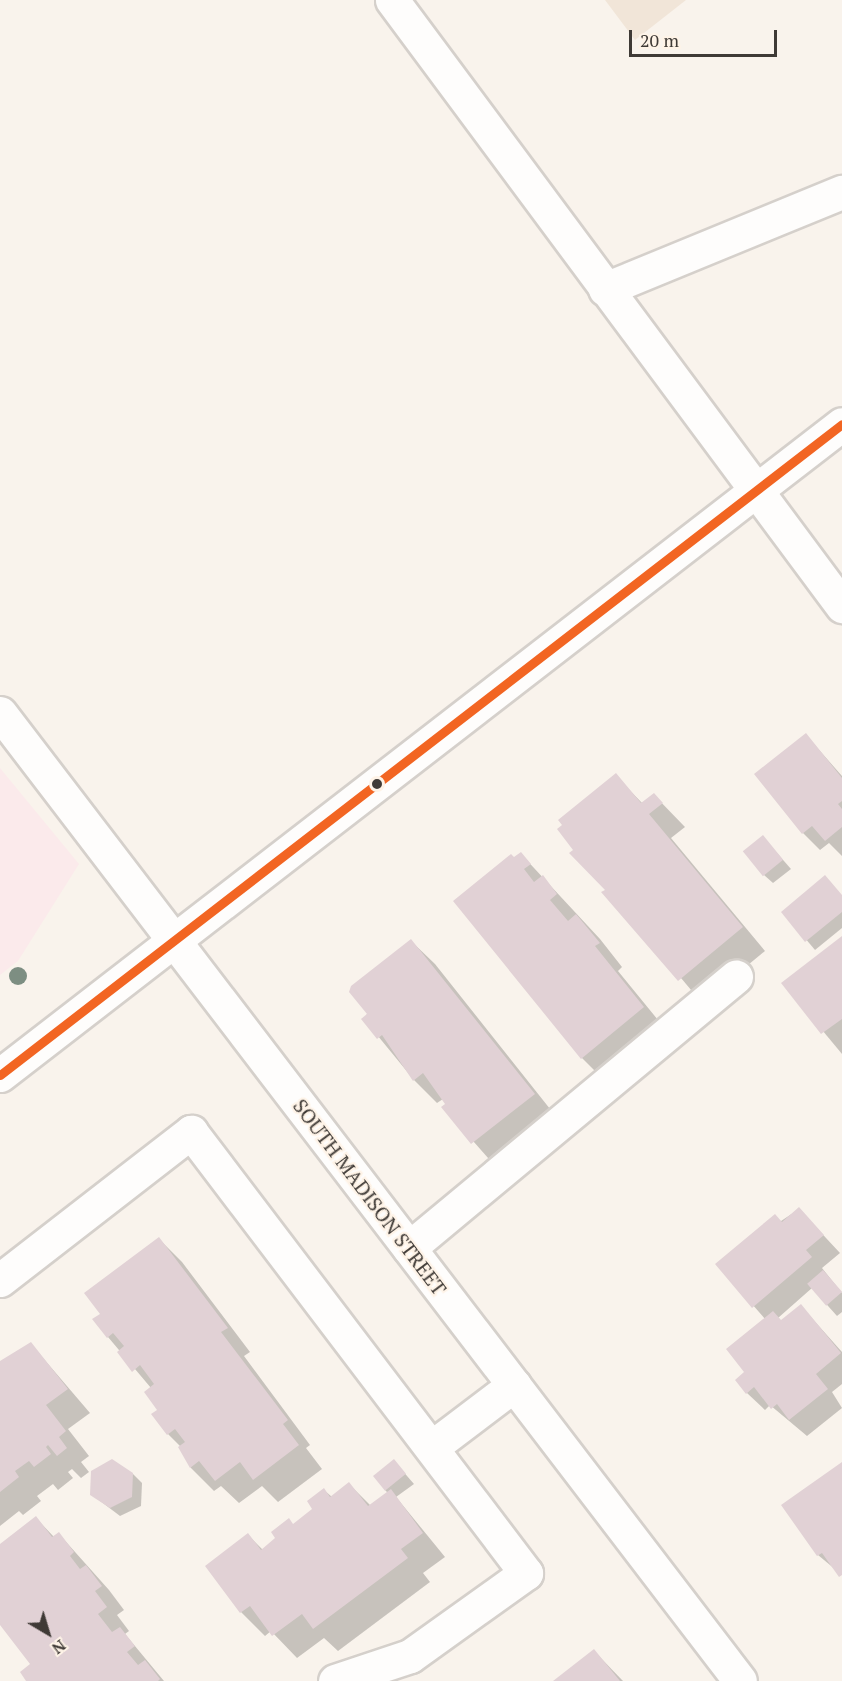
<!DOCTYPE html>
<style>
body{margin:0}
#map{position:relative;width:842px;height:1681px;overflow:hidden;background:#f9f3ec;font-family:"PT Serif",serif}
div>[style]{position:absolute}
.commercial>*{inset:0;background:#fbeaeb}
.built>*{inset:0;background:#f1e5d8}
.shadow>*{inset:0;background:#0003}
.building>*{inset:0;background:#e1d1d5;transform-origin:0 0}
.roads{filter:drop-shadow(2px 0 #d5d0cb) drop-shadow(-2px 0 #d5d0cb) drop-shadow(0 2px #d5d0cb) drop-shadow(0 -2px #d5d0cb)}
.minor>*{height:33px;margin:-16.5px;padding:0 16.5px;transform-origin:16.5px;border-radius:16.5px;background:#fefdfc}
.major>*{height:33px;margin:-16.5px;padding:0 16.5px;transform-origin:16.5px;border-radius:16.5px;background:#fefdfc}
.bus-1>*{height:9px;margin:-4.5px;padding:0 4.5px;transform-origin:4.5px;border-radius:4.5px;background:#f26522}
.trees>*{width:18px;height:18px;margin:-9px;border-radius:50%;background:#7d8e82}
.dots>*{width:16px;height:16px;translate:-50% -50%;box-sizing:border-box;border:3px solid #fef3e7;border-radius:50%}
span{translate:-50% -50%;white-space:nowrap;text-align:center;line-height:1.15;-webkit-text-stroke:4.5px #fef3e7;paint-order:stroke}
.street-label{font-size:20px;color:#3f3a36}
.north{position:absolute;left:18px;top:1603px;width:60px;height:60px;-webkit-text-stroke:4px #fef3e7;paint-order:stroke;rotate:142deg;font-size:16px;font-weight:700;line-height:24px;text-align:center;color:#3f3a36}
.north::after{content:'';display:block;margin:auto;width:21px;height:27px;background:#3f3a36;clip-path:polygon(50% 0,100% 100%,50% 72%,0 100%)}
.scale{position:absolute;left:629px;top:30px;width:148px;height:27px;box-sizing:border-box;border:3px solid #3f3a36;border-top:0;padding-left:8px;font-size:18px;line-height:21px;white-space:nowrap;color:#3f3a36;-webkit-text-stroke:4px #fef3e7;paint-order:stroke}
</style>
<div id="map">
<div class="commercial">
<i style="clip-path:polygon(0 768px,79px 864px,18px 961px,0 975px)"></i>
</div>
<div class="built">
<i style="clip-path:polygon(605px 0,686px 0,635px 40px)"></i>
</div>
<div class="shadow">
<i style="clip-path:polygon(806px 735px,842px 776px,842px 856px,829px 843px,820px 850px,803px 833px)"></i>
<i style="clip-path:polygon(615px 775px,643px 804px,654px 795px,685px 827px,671px 838px,765px 951px,702px 1003px,607px 890px)"></i>
<i style="clip-path:polygon(763px 837px,791px 869px,773px 883px,764px 875px)"></i>
<i style="clip-path:polygon(521px 854px,600px 939px,622px 967px,618px 971px,667px 1031px,605px 1081px,582px 1058px,514px 859px)"></i>
<i style="clip-path:polygon(842px 895px,842px 928px,815px 950px,783px 912px)"></i>
<i style="clip-path:polygon(842px 938px,842px 1054px,783px 983px)"></i>
<i style="clip-path:polygon(411px 941px,435px 964px,558px 1119px,496px 1167px,443px 1107px,447px 1104px,443px 1099px,437px 1103px,414px 1080px,364px 1019px)"></i>
<i style="clip-path:polygon(799px 1209px,840px 1253px,822px 1268px,842px 1293px,842px 1312px,837px 1316px,812px 1288px,778px 1318px,781px 1322px,801px 1306px,842px 1352px,842px 1384px,832px 1392px,842px 1408px,807px 1436px,770px 1405px,765px 1410px,747px 1393px,746px 1372px,765px 1319px,717px 1264px)"></i>
<i style="clip-path:polygon(159px 1239px,182px 1262px,250px 1352px,244px 1356px,310px 1445px,306px 1448px,322px 1469px,278px 1502px,262px 1486px,239px 1503px,221px 1486px,214px 1491px,191px 1468px,181px 1447px,168px 1434px,151px 1388px,108px 1337px,102px 1314px)"></i>
<i style="clip-path:polygon(31px 1344px,90px 1413px,68px 1429px,89px 1456px,81px 1462px,89px 1472px,81px 1478px,72px 1469px,68px 1472px,73px 1478px,58px 1490px,53px 1484px,37px 1496px,41px 1501px,23px 1515px,19px 1511px,0 1526px,0 1363px)"></i>
<i style="clip-path:polygon(394px 1461px,414px 1484px,396px 1497px,445px 1557px,423px 1573px,430px 1582px,338px 1651px,324px 1638px,297px 1658px,271px 1631px,265px 1636px,241px 1612px,207px 1567px,248px 1535px,263px 1550px,314px 1509px,324px 1490px,332px 1497px,349px 1484px,371px 1506px,388px 1493px,385px 1490px)"></i>
<i style="clip-path:polygon(842px 1463px,842px 1575px,818px 1555px)"></i>
<i style="clip-path:polygon(133px 1474px,142px 1483px,141px 1506px,120px 1516px,91px 1494px)"></i>
<i style="clip-path:polygon(36px 1518px,54px 1537px,59px 1534px,109px 1590px,124px 1610px,117px 1615px,129px 1631px,125px 1634px,164px 1681px,28px 1681px,32px 1664px,0 1622px,0 1546px)"></i>
<i style="clip-path:polygon(594px 1651px,623px 1681px,556px 1681px)"></i>
</div>
<div class="building">
<i style="clip-path:polygon(806px 733px,842px 778px,842px 801px,838px 804px,842px 809px,842px 827px,825px 841px,812px 826px,802px 834px,754px 774px)"></i>
<i style="clip-path:polygon(616px 773px,641px 803px,654px 793px,663px 803px,649px 814px,743px 927px,678px 981px,601px 892px,605px 890px,569px 853px,573px 850px,557px 829px,562px 825px,558px 820px)"></i>
<i style="left:763px;top:835px;width:32px;height:26px;rotate:51deg"></i>
<i style="clip-path:polygon(521px 852px,531px 864px,524px 869px,534px 882px,543px 875px,557px 894px,550px 900px,568px 921px,576px 914px,600px 943px,595px 946px,644px 1007px,581px 1059px,453px 901px,511px 854px,514px 857px)"></i>
<i style="clip-path:polygon(825px 875px,842px 895px,842px 912px,805px 942px,781px 912px)"></i>
<i style="clip-path:polygon(842px 936px,842px 1019px,821px 1034px,781px 983px)"></i>
<i style="clip-path:polygon(411px 939px,535px 1094px,471px 1144px,441px 1107px,445px 1104px,423px 1073px,413px 1081px,382px 1035px,377px 1039px,361px 1019px,367px 1014px,349px 992px,351px 986px)"></i>
<i style="clip-path:polygon(799px 1207px,824px 1235px,806px 1250px,812px 1257px,752px 1308px,715px 1264px,775px 1214px,782px 1222px)"></i>
<i style="clip-path:polygon(159px 1237px,228px 1328px,221px 1332px,288px 1420px,283px 1424px,299px 1445px,253px 1480px,240px 1462px,215px 1481px,199px 1461px,190px 1468px,178px 1447px,185px 1442px,175px 1429px,167px 1435px,151px 1414px,157px 1410px,144px 1392px,154px 1384px,140px 1365px,132px 1372px,117px 1352px,124px 1346px,113px 1333px,107px 1338px,92px 1319px,100px 1314px,84px 1293px)"></i>
<i style="left:823px;top:1270px;width:29px;height:21px;rotate:49deg"></i>
<i style="clip-path:polygon(801px 1304px,841px 1353px,816px 1374px,828px 1389px,789px 1420px,777px 1404px,771px 1409px,754px 1387px,746px 1394px,735px 1380px,744px 1372px,726px 1349px,773px 1311px,781px 1320px)"></i>
<i style="clip-path:polygon(31px 1342px,68px 1389px,46px 1405px,66px 1431px,59px 1437px,67px 1448px,57px 1456px,48px 1445px,46px 1447px,51px 1454px,34px 1467px,29px 1461px,15px 1471px,19px 1477px,0 1492px,0 1361px)"></i>
<i style="clip-path:polygon(112px 1459px,133px 1473px,132px 1497px,110px 1508px,90px 1495px,91px 1471px)"></i>
<i style="left:394px;top:1459px;width:19px;height:27px;rotate:51deg"></i>
<i style="clip-path:polygon(842px 1462px,842px 1575px,839px 1577px,822px 1553px,817px 1556px,781px 1505px)"></i>
<i style="clip-path:polygon(349px 1482px,368px 1506px,391px 1489px,423px 1533px,401px 1549px,408px 1558px,313px 1629px,302px 1614px,272px 1636px,250px 1606px,240px 1613px,205px 1566px,248px 1533px,261px 1550px,275px 1538px,271px 1532px,289px 1518px,293px 1524px,312px 1509px,307px 1501px,324px 1488px,330px 1497px)"></i>
<i style="clip-path:polygon(36px 1516px,52px 1537px,59px 1532px,74px 1552px,70px 1556px,80px 1569px,86px 1565px,102px 1586px,95px 1591px,107px 1607px,98px 1614px,112px 1632px,120px 1627px,135px 1646px,127px 1652px,138px 1665px,145px 1660px,160px 1679px,158px 1681px,26px 1681px,20px 1672px,30px 1664px,0 1625px,0 1544px)"></i>
<i style="clip-path:polygon(594px 1649px,620px 1681px,553px 1681px)"></i>
</div>
<div class="roads">
<div class="minor">
<i style="left:392px;top:0;width:755px;rotate:53.4deg"></i>
<i style="left:605px;top:289px;width:256px;rotate:-22.3deg"></i>
<i style="left:0;top:713px;width:1218px;rotate:52.6deg"></i>
<i style="left:409px;top:1248px;width:425px;rotate:-39.7deg"></i>
<i style="left:0;top:1280px;width:242px;rotate:-37.8deg"></i>
<i style="left:191px;top:1132px;width:554px;rotate:52.78deg"></i>
<i style="left:526px;top:1573px;width:143px;rotate:144.4deg"></i>
<i style="left:410px;top:1656px;width:79px;rotate:161.6deg"></i>
<i style="left:432px;top:1447px;width:103px;rotate:-37.1deg"></i>
</div>
<div class="major">
<i style="left:0;top:1075px;width:1064px;rotate:-37.71deg"></i>
</div>
</div>
<div class="bus-1">
<i style="left:0;top:1075px;width:1064px;rotate:-37.71deg"></i>
</div>
<div class="trees">
<i style="left:18px;top:976px"></i>
</div>
<div class="dots">
<i style="left:377px;top:784px;background:#3f3a36"></i>
</div>
<div class="street-label">
<span style="left:370px;top:1197px;rotate:53deg">SOUTH MADISON STREET</span>
</div>
<div class="north">N</div>
<div class="scale">20 m</div>
</div>
